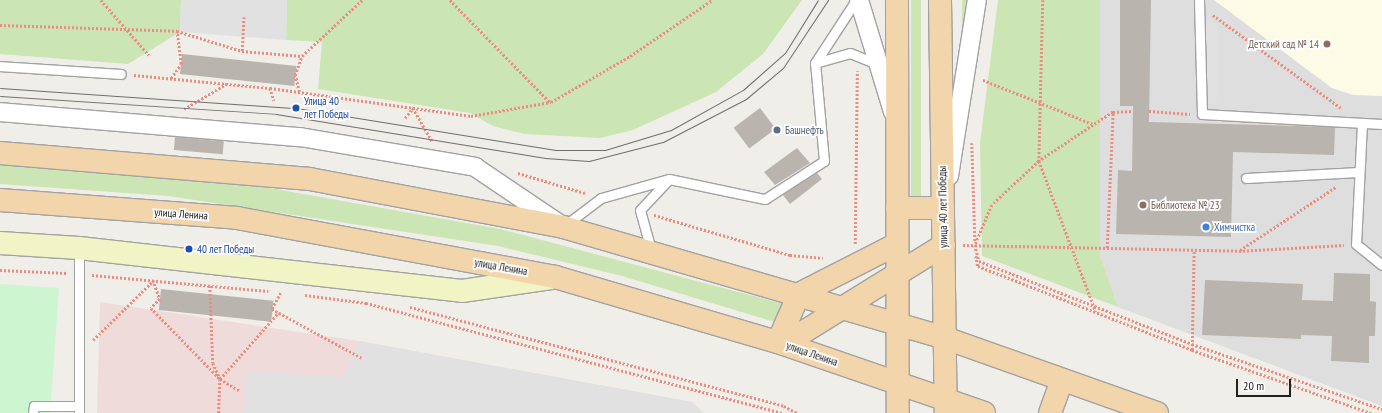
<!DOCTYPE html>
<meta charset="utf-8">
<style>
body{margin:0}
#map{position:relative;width:1382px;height:413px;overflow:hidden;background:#f0eee9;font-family:"PT Sans Narrow",sans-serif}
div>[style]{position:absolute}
.residential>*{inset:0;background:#dfdede}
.commercial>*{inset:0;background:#efdcda}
.education>*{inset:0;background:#fcfce6}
.grass>*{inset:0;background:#cce5b5;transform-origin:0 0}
.park>*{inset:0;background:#ccf5d0;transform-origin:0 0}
.parking>*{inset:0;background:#e1e1e1}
.building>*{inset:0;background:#bab4af;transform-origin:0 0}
.path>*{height:2.5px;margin-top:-1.25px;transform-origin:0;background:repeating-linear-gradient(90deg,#ec8b7e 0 2px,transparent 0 4px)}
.roads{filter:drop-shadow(1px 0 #a2a2a2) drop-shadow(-1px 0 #a2a2a2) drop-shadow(0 1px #a2a2a2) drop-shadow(0 -1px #a2a2a2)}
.lane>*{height:9px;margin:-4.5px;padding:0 4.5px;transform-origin:4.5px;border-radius:4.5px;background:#fff}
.street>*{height:18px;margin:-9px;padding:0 9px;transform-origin:9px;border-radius:9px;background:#fff}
.secondary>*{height:22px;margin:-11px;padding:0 11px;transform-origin:11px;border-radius:11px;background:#f1f4c4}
.primary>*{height:22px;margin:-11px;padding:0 11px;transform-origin:11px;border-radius:11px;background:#f3d5ac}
.tram>*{height:1px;margin:-0.5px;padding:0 0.5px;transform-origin:0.5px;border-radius:0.5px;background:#6f6f6f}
.dots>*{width:11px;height:11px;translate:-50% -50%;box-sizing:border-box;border:2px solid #fff;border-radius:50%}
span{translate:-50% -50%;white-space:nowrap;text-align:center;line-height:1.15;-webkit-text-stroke:3.5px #fff;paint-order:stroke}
.education-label{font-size:11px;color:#785e54}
.right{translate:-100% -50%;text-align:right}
.left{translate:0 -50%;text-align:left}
.transit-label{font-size:11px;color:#164399}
.service-label{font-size:11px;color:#4e5e75}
.street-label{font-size:11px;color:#212121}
.shop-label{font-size:11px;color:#366cbe}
.scale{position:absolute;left:1236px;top:379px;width:55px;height:18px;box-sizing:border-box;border:2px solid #212121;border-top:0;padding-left:5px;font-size:12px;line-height:14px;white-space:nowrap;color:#212121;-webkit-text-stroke:3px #fff;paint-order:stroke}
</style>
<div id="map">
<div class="residential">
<i style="clip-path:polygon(1100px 0,1382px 0,1382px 406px,1118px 307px,1100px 255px)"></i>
</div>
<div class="commercial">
<i style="clip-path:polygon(100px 302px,359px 341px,692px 402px,704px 413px,97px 413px)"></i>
</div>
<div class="education">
<i style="clip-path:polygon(1214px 0,1382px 0,1382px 96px,1353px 95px,1332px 88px)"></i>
</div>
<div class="grass">
<i style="clip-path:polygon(0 0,181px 0,180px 32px,128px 64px,0 54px)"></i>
<i style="clip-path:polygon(287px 0,802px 0,763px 54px,716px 92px,633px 130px,600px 138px,524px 134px,493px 126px,470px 113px,318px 89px,322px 42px,286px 40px)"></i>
<i style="left:911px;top:0;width:10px;height:200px"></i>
<i style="clip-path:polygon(962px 0,970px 0,962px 50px)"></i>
<i style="clip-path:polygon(998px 0,1100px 0,1100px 255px,1118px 307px,982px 256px,980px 143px)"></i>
<i style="clip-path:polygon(0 164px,270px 188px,500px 229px,784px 304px,778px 323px,622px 276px,498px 246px,168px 196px,0 184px)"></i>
</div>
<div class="park">
<i style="left:0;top:284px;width:59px;height:129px;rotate:4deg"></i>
</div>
<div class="parking">
<i style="clip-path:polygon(181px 0,287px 0,286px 40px,180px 32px)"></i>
<i style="clip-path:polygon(1200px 15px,1218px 25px,1219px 104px,1202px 104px)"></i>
<i style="clip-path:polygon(359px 341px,692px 402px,704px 413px,244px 413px,247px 372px,344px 377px)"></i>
</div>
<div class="building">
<i style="clip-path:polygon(1120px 0,1151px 0,1149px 122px,1335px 127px,1334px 155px,1233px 152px,1231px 237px,1116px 234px,1118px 170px,1132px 171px,1133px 106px,1120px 106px)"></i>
<i style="left:182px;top:54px;width:115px;height:20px;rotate:6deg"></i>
<i style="left:760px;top:108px;width:26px;height:33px;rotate:53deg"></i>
<i style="left:175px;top:137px;width:49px;height:13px;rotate:5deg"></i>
<i style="clip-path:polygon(797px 148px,810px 163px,775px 185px,764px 172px)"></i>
<i style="clip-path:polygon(817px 173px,822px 179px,790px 204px,783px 195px)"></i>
<i style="clip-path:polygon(1334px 273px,1370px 274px,1370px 301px,1376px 302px,1375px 336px,1369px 336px,1369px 363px,1331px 361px,1332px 336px,1301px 335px,1301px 339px,1202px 335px,1205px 280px,1303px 284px,1302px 300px,1333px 301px)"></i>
<i style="left:161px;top:289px;width:113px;height:21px;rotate:6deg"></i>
</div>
<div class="path">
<i style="left:101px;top:0;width:73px;rotate:48.9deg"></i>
<i style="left:450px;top:0;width:143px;rotate:45.6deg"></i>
<i style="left:1043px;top:0;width:161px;rotate:91.4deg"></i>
<i style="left:1039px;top:161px;width:161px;rotate:69.3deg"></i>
<i style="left:1213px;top:15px;width:158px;rotate:36deg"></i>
<i style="left:0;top:25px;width:177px;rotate:1.9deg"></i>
<i style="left:177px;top:31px;width:68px;rotate:17.1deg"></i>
<i style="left:242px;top:51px;width:60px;rotate:4.8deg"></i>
<i style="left:242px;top:51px;width:34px;rotate:-87deg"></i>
<i style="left:134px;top:75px;width:137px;rotate:5.5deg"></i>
<i style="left:270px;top:88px;width:203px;rotate:7.9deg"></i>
<i style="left:471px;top:116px;width:81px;rotate:-9.9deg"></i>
<i style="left:551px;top:102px;width:91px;rotate:-30.2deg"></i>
<i style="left:630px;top:56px;width:99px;rotate:-34.3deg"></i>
<i style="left:171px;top:78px;width:17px;rotate:-54deg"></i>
<i style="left:181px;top:64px;width:33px;rotate:-97deg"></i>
<i style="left:983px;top:80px;width:118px;rotate:21.8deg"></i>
<i style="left:270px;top:88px;width:13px;rotate:72deg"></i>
<i style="left:299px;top:92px;width:17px;rotate:-103deg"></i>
<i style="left:295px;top:75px;width:20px;rotate:-70deg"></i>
<i style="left:302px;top:56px;width:82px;rotate:-43deg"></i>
<i style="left:413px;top:108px;width:39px;rotate:60deg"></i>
<i style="left:184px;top:109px;width:51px;rotate:-30.6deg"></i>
<i style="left:1149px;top:111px;width:41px;rotate:4.2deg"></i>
<i style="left:1113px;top:112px;width:89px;rotate:146.5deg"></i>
<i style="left:1039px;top:161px;width:64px;rotate:136.9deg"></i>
<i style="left:992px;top:205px;width:43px;rotate:113deg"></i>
<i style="left:975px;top:245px;width:16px;rotate:76deg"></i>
<i style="left:979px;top:261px;width:229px;rotate:21.3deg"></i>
<i style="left:1192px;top:344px;width:201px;rotate:18.9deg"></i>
<i style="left:405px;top:118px;width:13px;rotate:-51deg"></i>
<i style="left:972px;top:143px;width:98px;rotate:88.2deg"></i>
<i style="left:518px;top:173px;width:70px;rotate:16.6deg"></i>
<i style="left:654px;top:215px;width:142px;rotate:16.4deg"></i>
<i style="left:790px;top:255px;width:33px;rotate:5deg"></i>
<i style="left:855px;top:244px;width:173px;rotate:-89.3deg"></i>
<i style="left:963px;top:245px;width:276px;rotate:1.2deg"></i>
<i style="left:1239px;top:251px;width:105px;rotate:-3.3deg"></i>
<i style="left:1107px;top:248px;width:136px;rotate:-87.5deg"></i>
<i style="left:1113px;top:112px;width:20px;rotate:-3deg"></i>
<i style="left:1240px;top:250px;width:115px;rotate:-33.3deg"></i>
<i style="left:976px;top:256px;width:10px;rotate:79deg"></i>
<i style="left:978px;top:266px;width:230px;rotate:21.4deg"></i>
<i style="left:1192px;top:350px;width:190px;rotate:19.4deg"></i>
<i style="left:0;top:270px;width:67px;rotate:2.6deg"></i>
<i style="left:92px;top:275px;width:177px;rotate:5.2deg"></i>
<i style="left:153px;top:280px;width:20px;rotate:70deg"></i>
<i style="left:160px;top:299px;width:13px;rotate:135deg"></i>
<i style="left:151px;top:308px;width:99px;rotate:45.8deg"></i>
<i style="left:220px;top:379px;width:34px;rotate:92deg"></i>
<i style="left:210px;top:286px;width:77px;rotate:87.8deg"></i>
<i style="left:213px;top:363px;width:17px;rotate:66deg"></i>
<i style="left:220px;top:379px;width:23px;rotate:31deg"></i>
<i style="left:281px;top:293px;width:18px;rotate:119deg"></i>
<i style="left:272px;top:309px;width:102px;rotate:28.6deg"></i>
<i style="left:305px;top:295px;width:62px;rotate:7.5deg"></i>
<i style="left:366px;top:303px;width:431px;rotate:14.8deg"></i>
<i style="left:410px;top:307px;width:387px;rotate:14.8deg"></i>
<i style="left:784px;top:406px;width:15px;rotate:28deg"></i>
<i style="left:93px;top:340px;width:84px;rotate:-44.5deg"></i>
<i style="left:1192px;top:350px;width:100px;rotate:-88.9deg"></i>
<i style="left:220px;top:379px;width:88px;rotate:-48.7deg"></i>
</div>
<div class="roads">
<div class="lane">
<i style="left:1199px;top:0;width:114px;rotate:88.5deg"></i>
<i style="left:1202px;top:114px;width:180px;rotate:3.2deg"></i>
<i style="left:815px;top:63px;width:36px;rotate:-16deg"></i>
<i style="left:850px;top:53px;width:31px;rotate:22deg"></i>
<i style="left:0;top:66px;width:121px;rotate:3.8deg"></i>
<i style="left:1362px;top:123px;width:121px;rotate:92.8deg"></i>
<i style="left:1356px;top:244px;width:33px;rotate:39deg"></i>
<i style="left:1246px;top:178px;width:113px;rotate:-3deg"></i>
<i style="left:564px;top:226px;width:46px;rotate:-37.1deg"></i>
<i style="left:601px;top:198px;width:71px;rotate:-15.6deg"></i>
<i style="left:669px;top:179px;width:98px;rotate:11.8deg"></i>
<i style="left:765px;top:199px;width:70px;rotate:-32.8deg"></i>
<i style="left:824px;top:161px;width:98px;rotate:-95.2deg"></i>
<i style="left:815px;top:63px;width:75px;rotate:-56.9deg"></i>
<i style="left:651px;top:250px;width:41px;rotate:-105.4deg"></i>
<i style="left:640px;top:210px;width:42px;rotate:-46.9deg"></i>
<i style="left:33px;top:413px;width:7px;rotate:-82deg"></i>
<i style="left:34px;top:406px;width:45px"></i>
<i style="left:79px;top:413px;width:165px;rotate:-90deg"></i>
</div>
<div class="street">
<i style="left:859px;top:0;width:117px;rotate:73.1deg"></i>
<i style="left:0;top:112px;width:301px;rotate:4.8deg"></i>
<i style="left:300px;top:137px;width:178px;rotate:9.7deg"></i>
<i style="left:475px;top:167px;width:104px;rotate:34deg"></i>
<i style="left:949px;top:176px;width:178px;rotate:-81deg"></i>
</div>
<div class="secondary">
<i style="left:0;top:243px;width:79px;rotate:3.6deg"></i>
<i style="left:79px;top:248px;width:385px;rotate:6.4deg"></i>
<i style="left:462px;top:291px;width:90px;rotate:-8.3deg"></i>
</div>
<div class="primary">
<i style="left:897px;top:0;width:413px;rotate:89.9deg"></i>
<i style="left:940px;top:0;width:412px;rotate:89.2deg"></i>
<i style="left:0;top:153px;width:311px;rotate:4.8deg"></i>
<i style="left:310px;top:179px;width:258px;rotate:10.7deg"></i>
<i style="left:563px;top:227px;width:398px;rotate:16.2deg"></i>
<i style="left:945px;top:338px;width:225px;rotate:19.5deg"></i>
<i style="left:0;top:200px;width:238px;rotate:4.3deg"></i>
<i style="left:237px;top:218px;width:323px;rotate:10.5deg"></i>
<i style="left:555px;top:277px;width:232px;rotate:16.3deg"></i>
<i style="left:778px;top:342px;width:218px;rotate:19deg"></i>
<i style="left:897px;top:208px;width:46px"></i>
<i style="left:778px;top:342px;width:52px;rotate:-66.4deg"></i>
<i style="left:799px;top:294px;width:110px;rotate:-27deg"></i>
<i style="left:784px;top:344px;width:188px;rotate:-31.7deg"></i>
<i style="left:1050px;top:413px;width:35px;rotate:-70deg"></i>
</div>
</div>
<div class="tram">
<i style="left:0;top:88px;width:297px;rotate:3.9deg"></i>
<i style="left:296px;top:108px;width:263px;rotate:9.2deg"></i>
<i style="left:556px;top:150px;width:49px"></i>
<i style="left:605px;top:150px;width:69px;rotate:-16.9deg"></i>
<i style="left:671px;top:130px;width:82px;rotate:-29.1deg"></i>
<i style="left:743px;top:90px;width:56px;rotate:-41.4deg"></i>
<i style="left:785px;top:53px;width:62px;rotate:-58.1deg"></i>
<i style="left:0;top:96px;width:277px;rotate:3.7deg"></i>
<i style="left:276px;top:114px;width:273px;rotate:9.3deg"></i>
<i style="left:545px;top:158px;width:44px;rotate:3.9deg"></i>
<i style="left:589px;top:161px;width:76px;rotate:-14.4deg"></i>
<i style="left:663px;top:142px;width:93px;rotate:-27.4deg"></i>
<i style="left:746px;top:99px;width:48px;rotate:-40deg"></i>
<i style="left:783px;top:68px;width:82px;rotate:-56.5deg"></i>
</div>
<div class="dots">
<i style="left:1327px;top:44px;background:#8d6e63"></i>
<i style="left:296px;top:108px;background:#1a4fb4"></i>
<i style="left:777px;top:130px;background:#5c6f8a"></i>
<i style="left:1143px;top:205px;background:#8d6e63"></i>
<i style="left:1206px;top:227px;background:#3f7fe0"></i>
<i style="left:189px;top:249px;background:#1a4fb4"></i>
</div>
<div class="education-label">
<span class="right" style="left:1319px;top:44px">Детский сад № 14</span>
<span class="left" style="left:1151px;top:205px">Библиотека № 23</span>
</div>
<div class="transit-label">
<span class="left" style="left:304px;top:108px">Улица 40<br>лет Победы</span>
<span class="left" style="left:197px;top:249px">40 лет Победы</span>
</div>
<div class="service-label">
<span class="left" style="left:785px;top:130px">Башнефть</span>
</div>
<div class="street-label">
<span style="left:943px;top:207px;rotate:-91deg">улица 40 лет Победы</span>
<span style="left:181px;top:214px;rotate:4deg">улица Ленина</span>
<span style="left:501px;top:267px;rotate:10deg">улица Ленина</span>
<span style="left:812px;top:354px;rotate:19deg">улица Ленина</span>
</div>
<div class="shop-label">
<span class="left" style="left:1214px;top:227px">Химчистка</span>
</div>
<div class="scale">20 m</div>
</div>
